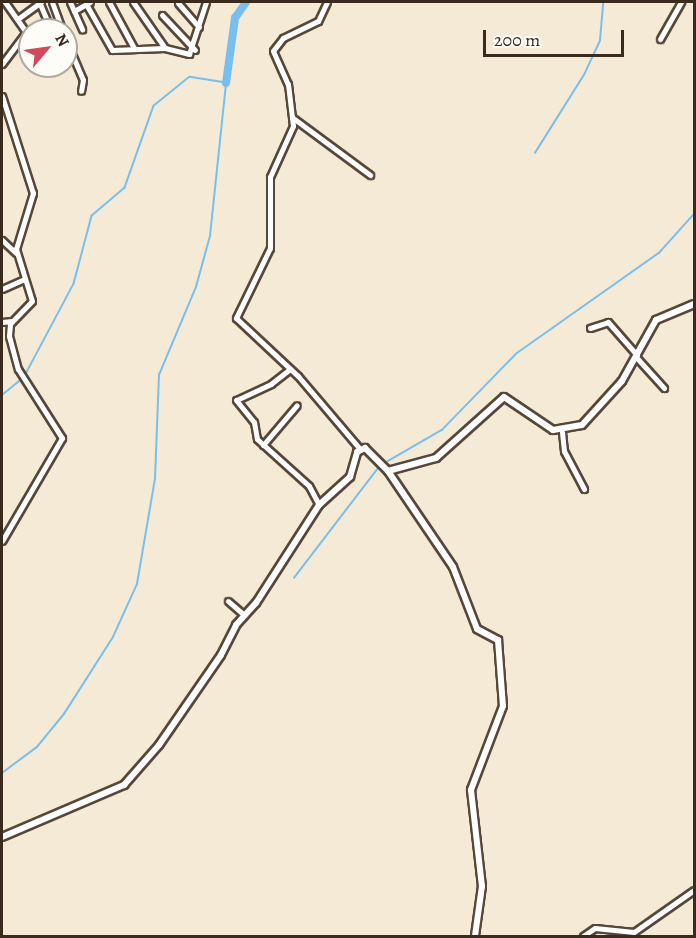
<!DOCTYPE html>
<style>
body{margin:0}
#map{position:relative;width:696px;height:938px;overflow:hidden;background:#f5ead5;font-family:Alegreya,serif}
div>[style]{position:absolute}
.stream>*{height:1.5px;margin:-0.75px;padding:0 0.75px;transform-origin:0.75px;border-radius:0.75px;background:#78bff0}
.river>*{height:8px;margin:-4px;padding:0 4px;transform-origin:4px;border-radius:4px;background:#78bff0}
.roads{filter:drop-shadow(2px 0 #574739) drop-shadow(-2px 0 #574739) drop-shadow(0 2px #574739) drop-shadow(0 -2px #574739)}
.minor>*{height:5px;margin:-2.5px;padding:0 2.5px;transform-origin:2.5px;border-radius:2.5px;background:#fff}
.tertiary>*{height:6px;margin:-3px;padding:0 3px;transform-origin:3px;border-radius:3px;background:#fff}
span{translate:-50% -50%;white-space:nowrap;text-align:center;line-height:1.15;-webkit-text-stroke:5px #fdfcf7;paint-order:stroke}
.frame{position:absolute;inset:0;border:3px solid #3b2a1e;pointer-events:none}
.north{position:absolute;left:18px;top:18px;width:60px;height:60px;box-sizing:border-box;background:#fdfcf7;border:2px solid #afa8a0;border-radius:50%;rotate:61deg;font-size:16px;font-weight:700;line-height:24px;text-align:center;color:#3b2a1e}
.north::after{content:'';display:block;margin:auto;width:21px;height:27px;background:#d1495b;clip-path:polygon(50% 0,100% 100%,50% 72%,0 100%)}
.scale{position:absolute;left:483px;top:30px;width:141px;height:27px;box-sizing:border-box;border:3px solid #3b2a1e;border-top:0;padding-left:8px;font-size:18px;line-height:21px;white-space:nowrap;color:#3b2a1e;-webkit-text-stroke:4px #fdfcf7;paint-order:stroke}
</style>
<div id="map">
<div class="stream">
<i style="left:535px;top:153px;width:92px;rotate:-57.9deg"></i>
<i style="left:584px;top:75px;width:38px;rotate:-65deg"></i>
<i style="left:600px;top:40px;width:38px;rotate:-85deg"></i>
<i style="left:2px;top:395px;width:26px;rotate:-39deg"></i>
<i style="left:383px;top:464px;width:68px;rotate:-30deg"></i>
<i style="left:442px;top:430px;width:107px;rotate:-45.8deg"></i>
<i style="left:517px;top:353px;width:174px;rotate:-35.2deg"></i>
<i style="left:659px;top:253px;width:52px;rotate:-48.1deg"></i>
<i style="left:294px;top:578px;width:140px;rotate:-52.6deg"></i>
<i style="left:2px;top:773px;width:44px;rotate:-36.6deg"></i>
<i style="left:37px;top:747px;width:43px;rotate:-50.7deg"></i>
<i style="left:64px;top:714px;width:91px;rotate:-57.5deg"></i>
<i style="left:113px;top:637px;width:58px;rotate:-65.6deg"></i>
<i style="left:137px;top:584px;width:107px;rotate:-80.3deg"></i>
<i style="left:155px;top:479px;width:104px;rotate:-87.8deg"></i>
<i style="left:159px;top:375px;width:95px;rotate:-67.2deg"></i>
<i style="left:196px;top:287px;width:53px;rotate:-74.6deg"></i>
<i style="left:210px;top:236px;width:154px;rotate:-84deg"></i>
<i style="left:226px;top:83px;width:36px;rotate:-171deg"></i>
<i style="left:190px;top:77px;width:46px;rotate:141.1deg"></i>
<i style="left:154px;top:106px;width:87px;rotate:109.5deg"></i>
<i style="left:125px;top:188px;width:43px;rotate:139.7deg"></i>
<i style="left:92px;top:216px;width:70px;rotate:104.8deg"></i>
<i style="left:74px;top:284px;width:104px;rotate:118deg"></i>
</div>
<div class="river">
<i style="left:226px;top:83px;width:66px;rotate:-82.1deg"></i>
<i style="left:235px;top:18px;width:19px;rotate:-55deg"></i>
</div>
<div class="roads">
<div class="minor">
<i style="left:52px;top:2px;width:30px;rotate:70deg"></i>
<i style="left:70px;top:2px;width:30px;rotate:66deg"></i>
<i style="left:109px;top:2px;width:52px;rotate:61.5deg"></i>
<i style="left:133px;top:2px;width:56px;rotate:55.2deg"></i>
<i style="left:165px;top:48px;width:25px;rotate:14deg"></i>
<i style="left:189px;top:54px;width:55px;rotate:-71.9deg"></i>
<i style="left:327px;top:2px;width:21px;rotate:115deg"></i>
<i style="left:318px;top:21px;width:39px;rotate:154deg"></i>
<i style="left:283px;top:38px;width:16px;rotate:128deg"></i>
<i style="left:273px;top:51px;width:36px;rotate:66deg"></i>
<i style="left:288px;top:84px;width:42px;rotate:83.2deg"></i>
<i style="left:293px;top:126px;width:56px;rotate:114.3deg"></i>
<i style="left:270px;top:177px;width:71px;rotate:90deg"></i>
<i style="left:270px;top:248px;width:78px;rotate:115.9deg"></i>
<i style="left:236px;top:318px;width:85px;rotate:43.1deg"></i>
<i style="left:298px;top:376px;width:96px;rotate:49.7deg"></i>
<i style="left:178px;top:3px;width:32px;rotate:49deg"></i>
<i style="left:40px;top:4px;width:28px;rotate:67deg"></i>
<i style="left:86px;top:4px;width:53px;rotate:60.5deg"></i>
<i style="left:112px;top:50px;width:53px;rotate:-2.2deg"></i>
<i style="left:74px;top:11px;width:18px;rotate:-29deg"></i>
<i style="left:162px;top:15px;width:48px;rotate:46.7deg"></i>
<i style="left:19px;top:18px;width:27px;rotate:-36deg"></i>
<i style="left:660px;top:39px;width:43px;rotate:-60.4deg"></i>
<i style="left:66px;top:40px;width:43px;rotate:67deg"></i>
<i style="left:83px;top:80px;width:11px;rotate:100deg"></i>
<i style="left:2px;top:64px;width:40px;rotate:-53deg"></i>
<i style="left:26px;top:32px;width:37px;rotate:-125deg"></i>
<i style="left:47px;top:66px;width:4px;rotate:56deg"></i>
<i style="left:2px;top:96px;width:102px;rotate:72.3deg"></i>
<i style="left:33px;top:193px;width:59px;rotate:106.9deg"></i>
<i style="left:16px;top:249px;width:54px;rotate:72.9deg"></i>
<i style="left:32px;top:301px;width:32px;rotate:134deg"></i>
<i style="left:10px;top:324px;width:12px;rotate:95deg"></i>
<i style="left:9px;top:336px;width:34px;rotate:75deg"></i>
<i style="left:18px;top:369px;width:82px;rotate:57.5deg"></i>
<i style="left:62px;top:438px;width:119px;rotate:120.2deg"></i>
<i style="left:293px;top:118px;width:96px;rotate:36.5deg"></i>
<i style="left:2px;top:240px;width:19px;rotate:43deg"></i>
<i style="left:2px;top:289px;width:24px;rotate:-24deg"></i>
<i style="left:2px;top:322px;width:10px;rotate:-6deg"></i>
<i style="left:590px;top:328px;width:19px;rotate:-18deg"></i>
<i style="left:608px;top:322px;width:44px;rotate:48.7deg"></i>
<i style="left:636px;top:357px;width:42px;rotate:47.9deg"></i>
<i style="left:290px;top:369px;width:24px;rotate:142deg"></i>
<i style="left:271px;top:384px;width:38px;rotate:155deg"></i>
<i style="left:236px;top:400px;width:28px;rotate:51deg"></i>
<i style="left:254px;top:422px;width:17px;rotate:80deg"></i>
<i style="left:257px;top:439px;width:70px;rotate:42.1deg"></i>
<i style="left:309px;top:486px;width:21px;rotate:62deg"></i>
<i style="left:562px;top:432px;width:19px;rotate:84deg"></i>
<i style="left:564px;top:451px;width:43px;rotate:62.2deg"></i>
<i style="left:263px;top:445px;width:52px;rotate:-49.6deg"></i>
<i style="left:228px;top:601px;width:21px;rotate:41deg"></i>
<i style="left:583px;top:936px;width:14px;rotate:-34deg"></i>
<i style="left:595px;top:928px;width:39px;rotate:6deg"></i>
<i style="left:634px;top:932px;width:73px;rotate:-35deg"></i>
</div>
<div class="tertiary">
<i style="left:388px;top:471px;width:50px;rotate:-15.2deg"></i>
<i style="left:436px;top:458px;width:91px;rotate:-41.9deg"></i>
<i style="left:504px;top:397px;width:59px;rotate:34deg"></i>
<i style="left:553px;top:430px;width:29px;rotate:-10deg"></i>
<i style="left:582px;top:425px;width:59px;rotate:-47.7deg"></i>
<i style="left:622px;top:381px;width:70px;rotate:-60.9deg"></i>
<i style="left:656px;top:320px;width:41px;rotate:-22.8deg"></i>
<i style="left:2px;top:837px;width:133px;rotate:-23.1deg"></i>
<i style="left:124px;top:785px;width:53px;rotate:-48.8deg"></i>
<i style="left:159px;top:745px;width:109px;rotate:-55.4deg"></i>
<i style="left:221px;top:655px;width:34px;rotate:-63deg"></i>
<i style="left:236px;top:625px;width:30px;rotate:-48deg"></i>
<i style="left:256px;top:603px;width:117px;rotate:-57.3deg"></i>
<i style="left:319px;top:505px;width:42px;rotate:-42.1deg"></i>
<i style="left:350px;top:477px;width:26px;rotate:-74deg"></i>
<i style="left:357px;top:452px;width:9px;rotate:-27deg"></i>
<i style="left:365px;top:448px;width:33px;rotate:45deg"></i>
<i style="left:388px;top:471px;width:116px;rotate:55.9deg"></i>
<i style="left:453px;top:567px;width:66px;rotate:68.8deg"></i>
<i style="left:477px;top:629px;width:24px;rotate:28deg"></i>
<i style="left:498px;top:640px;width:66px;rotate:85.7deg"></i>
<i style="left:503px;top:706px;width:90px;rotate:110.9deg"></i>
<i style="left:471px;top:790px;width:97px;rotate:83.5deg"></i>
<i style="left:482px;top:886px;width:50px;rotate:98deg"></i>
</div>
</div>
<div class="frame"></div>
<div class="north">N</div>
<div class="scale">200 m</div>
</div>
